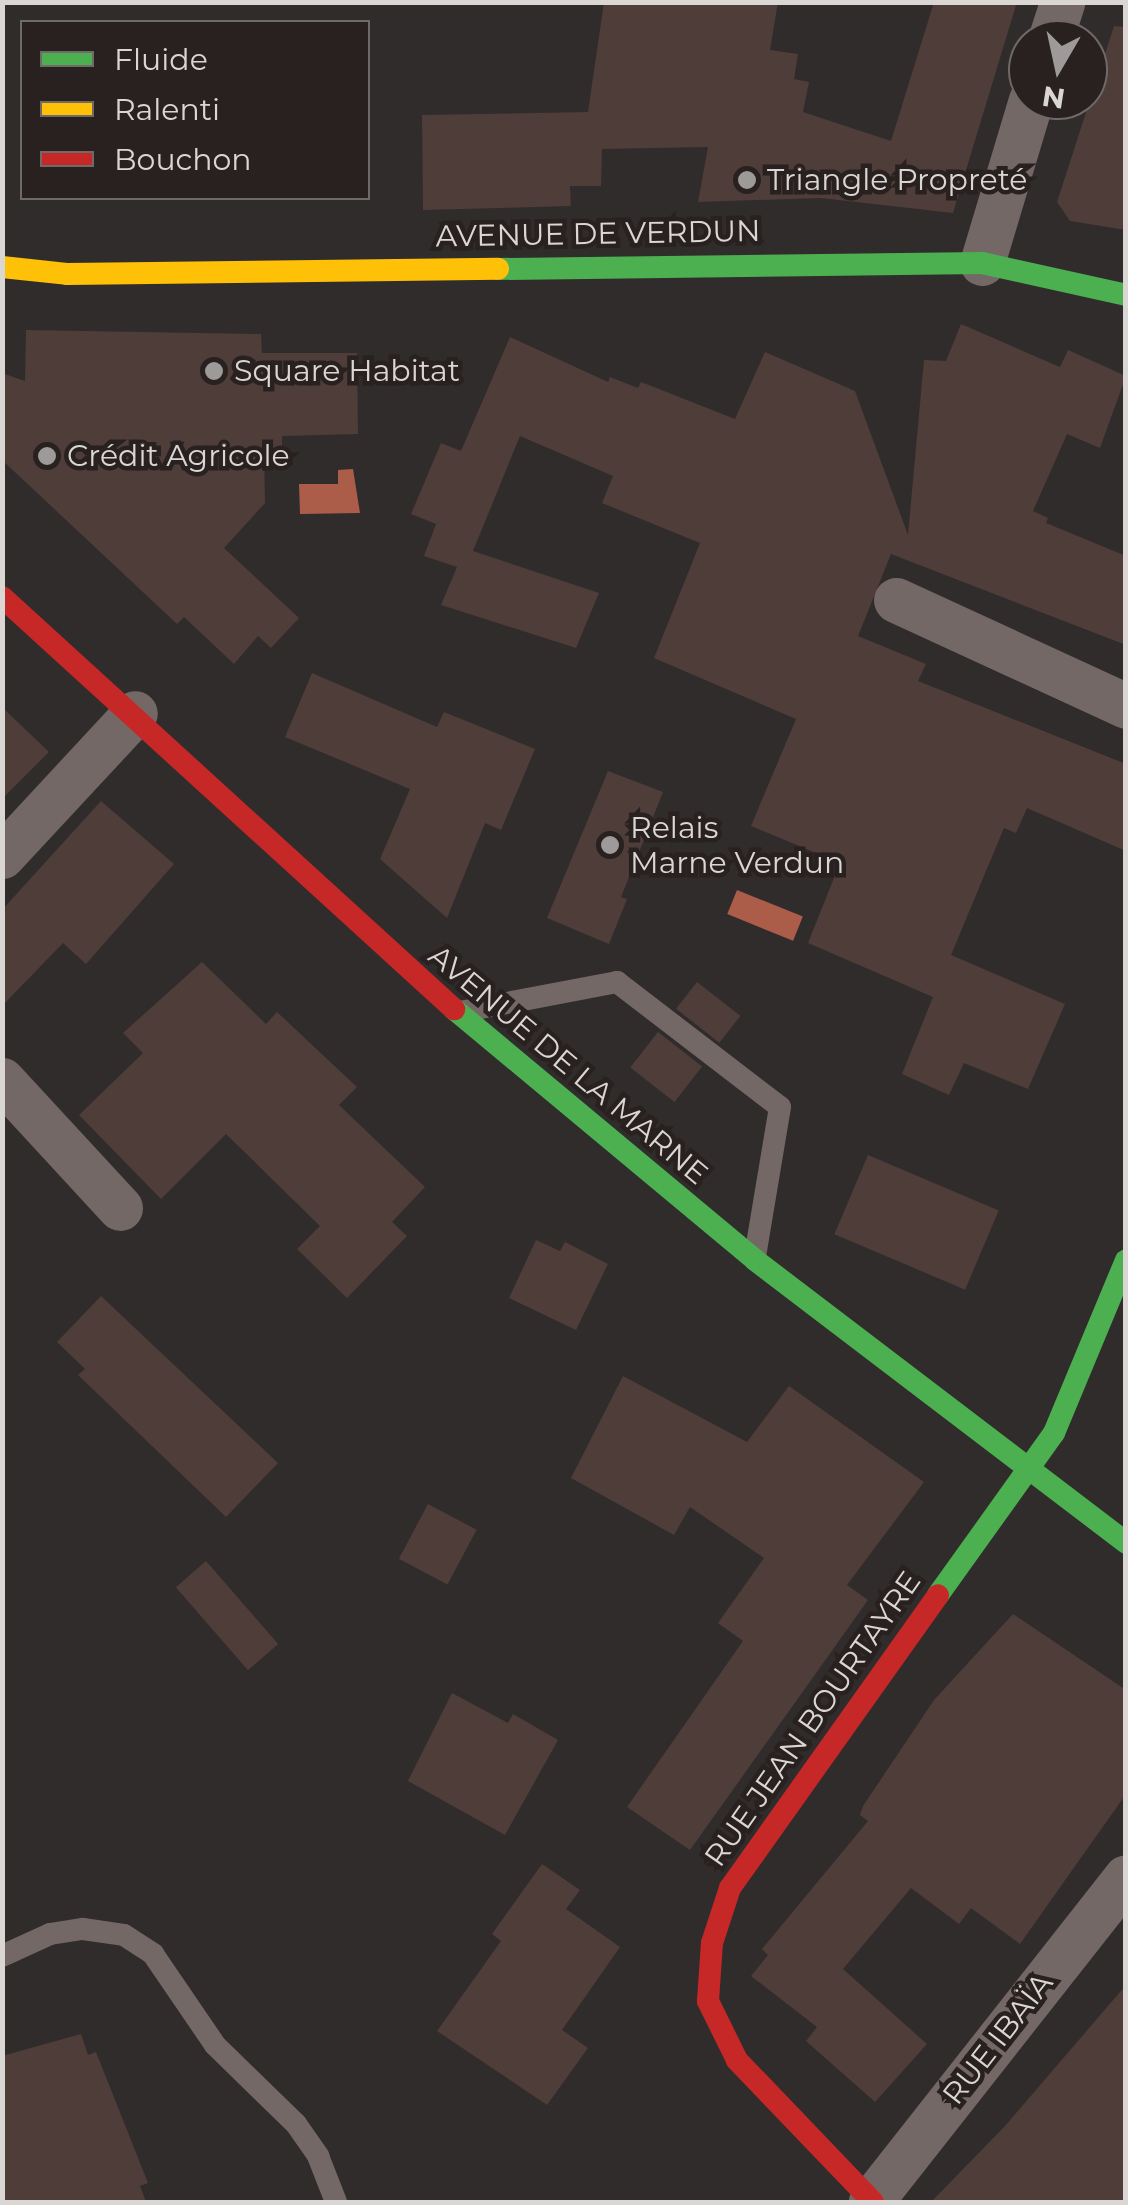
<!DOCTYPE html>
<meta charset="utf-8">
<style>
body{margin:0}
#map{position:relative;width:1128px;height:2205px;overflow:hidden;background:#302c2b;font-family:Montserrat,sans-serif}
div>[style]{position:absolute}
.water>*{inset:0;background:#ac5d4a;transform-origin:0 0}
.building>*{inset:0;background:#4f3d39;transform-origin:0 0}
.lane>*{height:22px;margin:-11px;padding:0 11px;transform-origin:11px;border-radius:11px;background:#746866}
.street>*{height:45px;margin:-22.5px;padding:0 22.5px;transform-origin:22.5px;border-radius:22.5px;background:#746866}
.fast>*{height:22px;margin:-11px;padding:0 11px;transform-origin:11px;border-radius:11px;background:#4caf50}
.slow>*{height:22px;margin:-11px;padding:0 11px;transform-origin:11px;border-radius:11px;background:#ffc107}
.jam>*{height:22px;margin:-11px;padding:0 11px;transform-origin:11px;border-radius:11px;background:#c62828}
.dots>*{width:28px;height:28px;translate:-50% -50%;box-sizing:border-box;border:5px solid #28211f;border-radius:50%}
span{translate:-50% -50%;white-space:nowrap;text-align:center;line-height:1.15;-webkit-text-stroke:9px #28211f;paint-order:stroke}
.poi-label{font-size:30px;color:#dad6d4}
.left{translate:0 -50%;text-align:left}
.street-label{font-size:30px;color:#dad6d4}
.frame{position:absolute;inset:0;border:5px solid #dad6d4;pointer-events:none}
.legend{position:absolute;left:20px;top:20px;width:350px;height:180px;box-sizing:border-box;background:#28211f;border:2px solid #6f6967;margin:0;padding:12px 18px;list-style:none;font-size:30px;color:#dad6d4}
.legend li{display:flex;align-items:center;gap:20px;height:50px}
.legend b{width:50px;border:2px solid #6f6967}
.north{position:absolute;left:1008px;top:20px;width:100px;height:100px;box-sizing:border-box;background:#28211f;border:2px solid #6f6967;border-radius:50%;rotate:189deg;font-size:28px;font-weight:700;line-height:40px;text-align:center;color:#dad6d4}
.north::after{content:'';display:block;margin:auto;width:35px;height:45px;background:#9e9a99;clip-path:polygon(50% 0,100% 100%,50% 72%,0 100%)}
</style>
<div id="map">
<div class="water">
<i style="clip-path:polygon(353px 469px,360px 513px,300px 514px,299px 484px,338px 484px,338px 470px)"></i>
<i style="left:737px;top:890px;width:71px;height:26px;rotate:22deg"></i>
</div>
<div class="building">
<i style="clip-path:polygon(604px 2px,778px 2px,770px 50px,798px 54px,794px 79px,809px 82px,803px 112px,891px 141px,934px 2px,1017px 2px,953px 213px,821px 198px,698px 202px,708px 147px,602px 149px,601px 186px,570px 186px,571px 206px,423px 210px,422px 115px,588px 112px)"></i>
<i style="clip-path:polygon(1114px 26px,1126px 27px,1126px 230px,1070px 221px,1057px 202px)"></i>
<i style="clip-path:polygon(961px 324px,1060px 367px,1068px 350px,1126px 376px,1100px 448px,1067px 434px,1033px 511px,1048px 518px,1046px 523px,1126px 556px,1126px 645px,891px 554px,858px 636px,926px 664px,918px 681px,1126px 764px,1126px 851px,1027px 808px,1016px 833px,1004px 828px,951px 955px,1065px 1004px,1028px 1089px,964px 1063px,949px 1095px,902px 1074px,933px 997px,808px 943px,840px 863px,751px 826px,796px 719px,654px 658px,700px 543px,602px 503px,613px 476px,520px 436px,473px 551px,599px 593px,576px 648px,441px 605px,457px 567px,424px 556px,436px 524px,411px 514px,441px 443px,461px 451px,510px 337px,608px 382px,610px 377px,638px 388px,641px 382px,735px 419px,765px 352px,855px 391px,908px 535px,924px 360px,946px 361px)"></i>
<i style="clip-path:polygon(26px 330px,261px 334px,262px 353px,357px 353px,358px 434px,282px 436px,282px 450px,264px 451px,265px 503px,224px 548px,299px 618px,271px 648px,258px 636px,234px 664px,184px 617px,177px 624px,2px 460px,2px 373px,25px 381px)"></i>
<i style="clip-path:polygon(312px 673px,437px 727px,444px 712px,535px 749px,501px 830px,485px 823px,447px 918px,380px 859px,410px 789px,285px 737px)"></i>
<i style="clip-path:polygon(2px 707px,49px 752px,2px 799px)"></i>
<i style="clip-path:polygon(608px 771px,663px 792px,621px 897px,627px 899px,609px 944px,547px 918px)"></i>
<i style="clip-path:polygon(101px 801px,174px 864px,86px 964px,63px 943px,2px 1006px,2px 910px)"></i>
<i style="clip-path:polygon(202px 962px,266px 1024px,277px 1012px,357px 1087px,339px 1105px,425px 1187px,392px 1222px,407px 1236px,347px 1298px,297px 1249px,320px 1226px,226px 1134px,161px 1199px,79px 1115px,143px 1053px,123px 1033px)"></i>
<i style="left:697px;top:982px;width:55px;height:34px;rotate:38deg"></i>
<i style="left:658px;top:1032px;width:56px;height:45px;rotate:38deg"></i>
<i style="left:868px;top:1155px;width:142px;height:86px;rotate:23deg"></i>
<i style="clip-path:polygon(536px 1240px,560px 1251px,565px 1242px,608px 1264px,576px 1330px,509px 1298px)"></i>
<i style="clip-path:polygon(101px 1296px,278px 1463px,226px 1517px,78px 1375px,85px 1369px,57px 1342px)"></i>
<i style="clip-path:polygon(623px 1376px,747px 1442px,789px 1386px,924px 1482px,847px 1585px,868px 1600px,690px 1850px,627px 1807px,743px 1641px,718px 1623px,764px 1558px,690px 1507px,674px 1535px,571px 1478px)"></i>
<i style="left:428px;top:1504px;width:55px;height:62px;rotate:28deg"></i>
<i style="left:206px;top:1561px;width:110px;height:40px;rotate:49deg"></i>
<i style="clip-path:polygon(1013px 1614px,1126px 1690px,1126px 1794px,1020px 1944px,971px 1908px,959px 1924px,911px 1888px,843px 1969px,927px 2044px,875px 2102px,806px 2041px,817px 2027px,751px 1976px,768px 1955px,762px 1949px,868px 1821px,860px 1815px,863px 1806px,934px 1700px)"></i>
<i style="clip-path:polygon(452px 1693px,508px 1723px,513px 1714px,558px 1740px,505px 1835px,408px 1781px)"></i>
<i style="clip-path:polygon(542px 1864px,580px 1890px,566px 1909px,620px 1947px,562px 2030px,588px 2048px,547px 2105px,437px 2031px,501px 1941px,492px 1934px)"></i>
<i style="clip-path:polygon(1126px 1985px,1126px 2202px,931px 2202px,1005px 2126px)"></i>
<i style="clip-path:polygon(81px 2034px,88px 2055px,96px 2052px,148px 2183px,140px 2186px,146px 2202px,2px 2202px,2px 2056px)"></i>
</div>
<div class="lane">
<i style="left:465px;top:1011px;width:155px;rotate:-10.8deg"></i>
<i style="left:617px;top:982px;width:205px;rotate:37.5deg"></i>
<i style="left:780px;top:1107px;width:152px;rotate:99.5deg"></i>
<i style="left:2px;top:1956px;width:53px;rotate:-24.6deg"></i>
<i style="left:50px;top:1934px;width:33px;rotate:-9deg"></i>
<i style="left:83px;top:1929px;width:41px;rotate:8.3deg"></i>
<i style="left:124px;top:1935px;width:35px;rotate:33deg"></i>
<i style="left:153px;top:1954px;width:110px;rotate:55.7deg"></i>
<i style="left:215px;top:2045px;width:113px;rotate:44.3deg"></i>
<i style="left:296px;top:2124px;width:39px;rotate:55deg"></i>
<i style="left:318px;top:2156px;width:49px;rotate:68.6deg"></i>
</div>
<div class="street">
<i style="left:1050px;top:40px;width:40px;rotate:-72deg"></i>
<i style="left:982px;top:263px;width:170px;rotate:-73.3deg"></i>
<i style="left:896px;top:600px;width:253px;rotate:24.7deg"></i>
<i style="left:2px;top:856px;width:195px;rotate:-47.1deg"></i>
<i style="left:2px;top:1080px;width:174px;rotate:47.3deg"></i>
<i style="left:871px;top:2201px;width:412px;rotate:-51.8deg"></i>
</div>
<div class="fast">
<i style="left:498px;top:269px;width:484px;rotate:-0.7deg"></i>
<i style="left:982px;top:263px;width:148px;rotate:12.5deg"></i>
<i style="left:454px;top:1009px;width:392px;rotate:39.8deg"></i>
<i style="left:755px;top:1260px;width:467px;rotate:37.3deg"></i>
<i style="left:938px;top:1595px;width:199px;rotate:-54.4deg"></i>
<i style="left:1054px;top:1433px;width:187px;rotate:-67.4deg"></i>
</div>
<div class="slow">
<i style="left:2px;top:267px;width:65px;rotate:6.1deg"></i>
<i style="left:67px;top:274px;width:431px;rotate:-0.7deg"></i>
</div>
<div class="jam">
<i style="left:2px;top:597px;width:612px;rotate:42.35deg"></i>
<i style="left:873px;top:2202px;width:197px;rotate:-133.8deg"></i>
<i style="left:737px;top:2060px;width:66px;rotate:-116.2deg"></i>
<i style="left:708px;top:2001px;width:58px;rotate:-86.1deg"></i>
<i style="left:712px;top:1943px;width:58px;rotate:-71.9deg"></i>
<i style="left:730px;top:1888px;width:359px;rotate:-54.6deg"></i>
</div>
<div class="dots">
<i style="left:747px;top:180px;background:#9e9a99"></i>
<i style="left:214px;top:371px;background:#9e9a99"></i>
<i style="left:47px;top:456px;background:#9e9a99"></i>
<i style="left:610px;top:845px;background:#9e9a99"></i>
</div>
<div class="poi-label">
<span class="left" style="left:767px;top:180px">Triangle Propreté</span>
<span class="left" style="left:234px;top:371px">Square Habitat</span>
<span class="left" style="left:67px;top:456px">Crédit Agricole</span>
<span class="left" style="left:630px;top:845px">Relais<br>Marne Verdun</span>
</div>
<div class="street-label">
<span style="left:598px;top:234px;rotate:-1deg">AVENUE DE VERDUN</span>
<span style="left:568px;top:1065px;rotate:40deg">AVENUE DE LA MARNE</span>
<span style="left:813px;top:1719px;rotate:-55deg">RUE JEAN BOURTAYRE</span>
<span style="left:998px;top:2039px;rotate:-52deg">RUE IBAÏA</span>
</div>
<div class="frame"></div>
<ul class="legend">
<li><b style="height:12px;background:#4caf50"></b>Fluide</li>
<li><b style="height:12px;background:#ffc107"></b>Ralenti</li>
<li><b style="height:12px;background:#c62828"></b>Bouchon</li>
</ul>
<div class="north">N</div>
</div>
